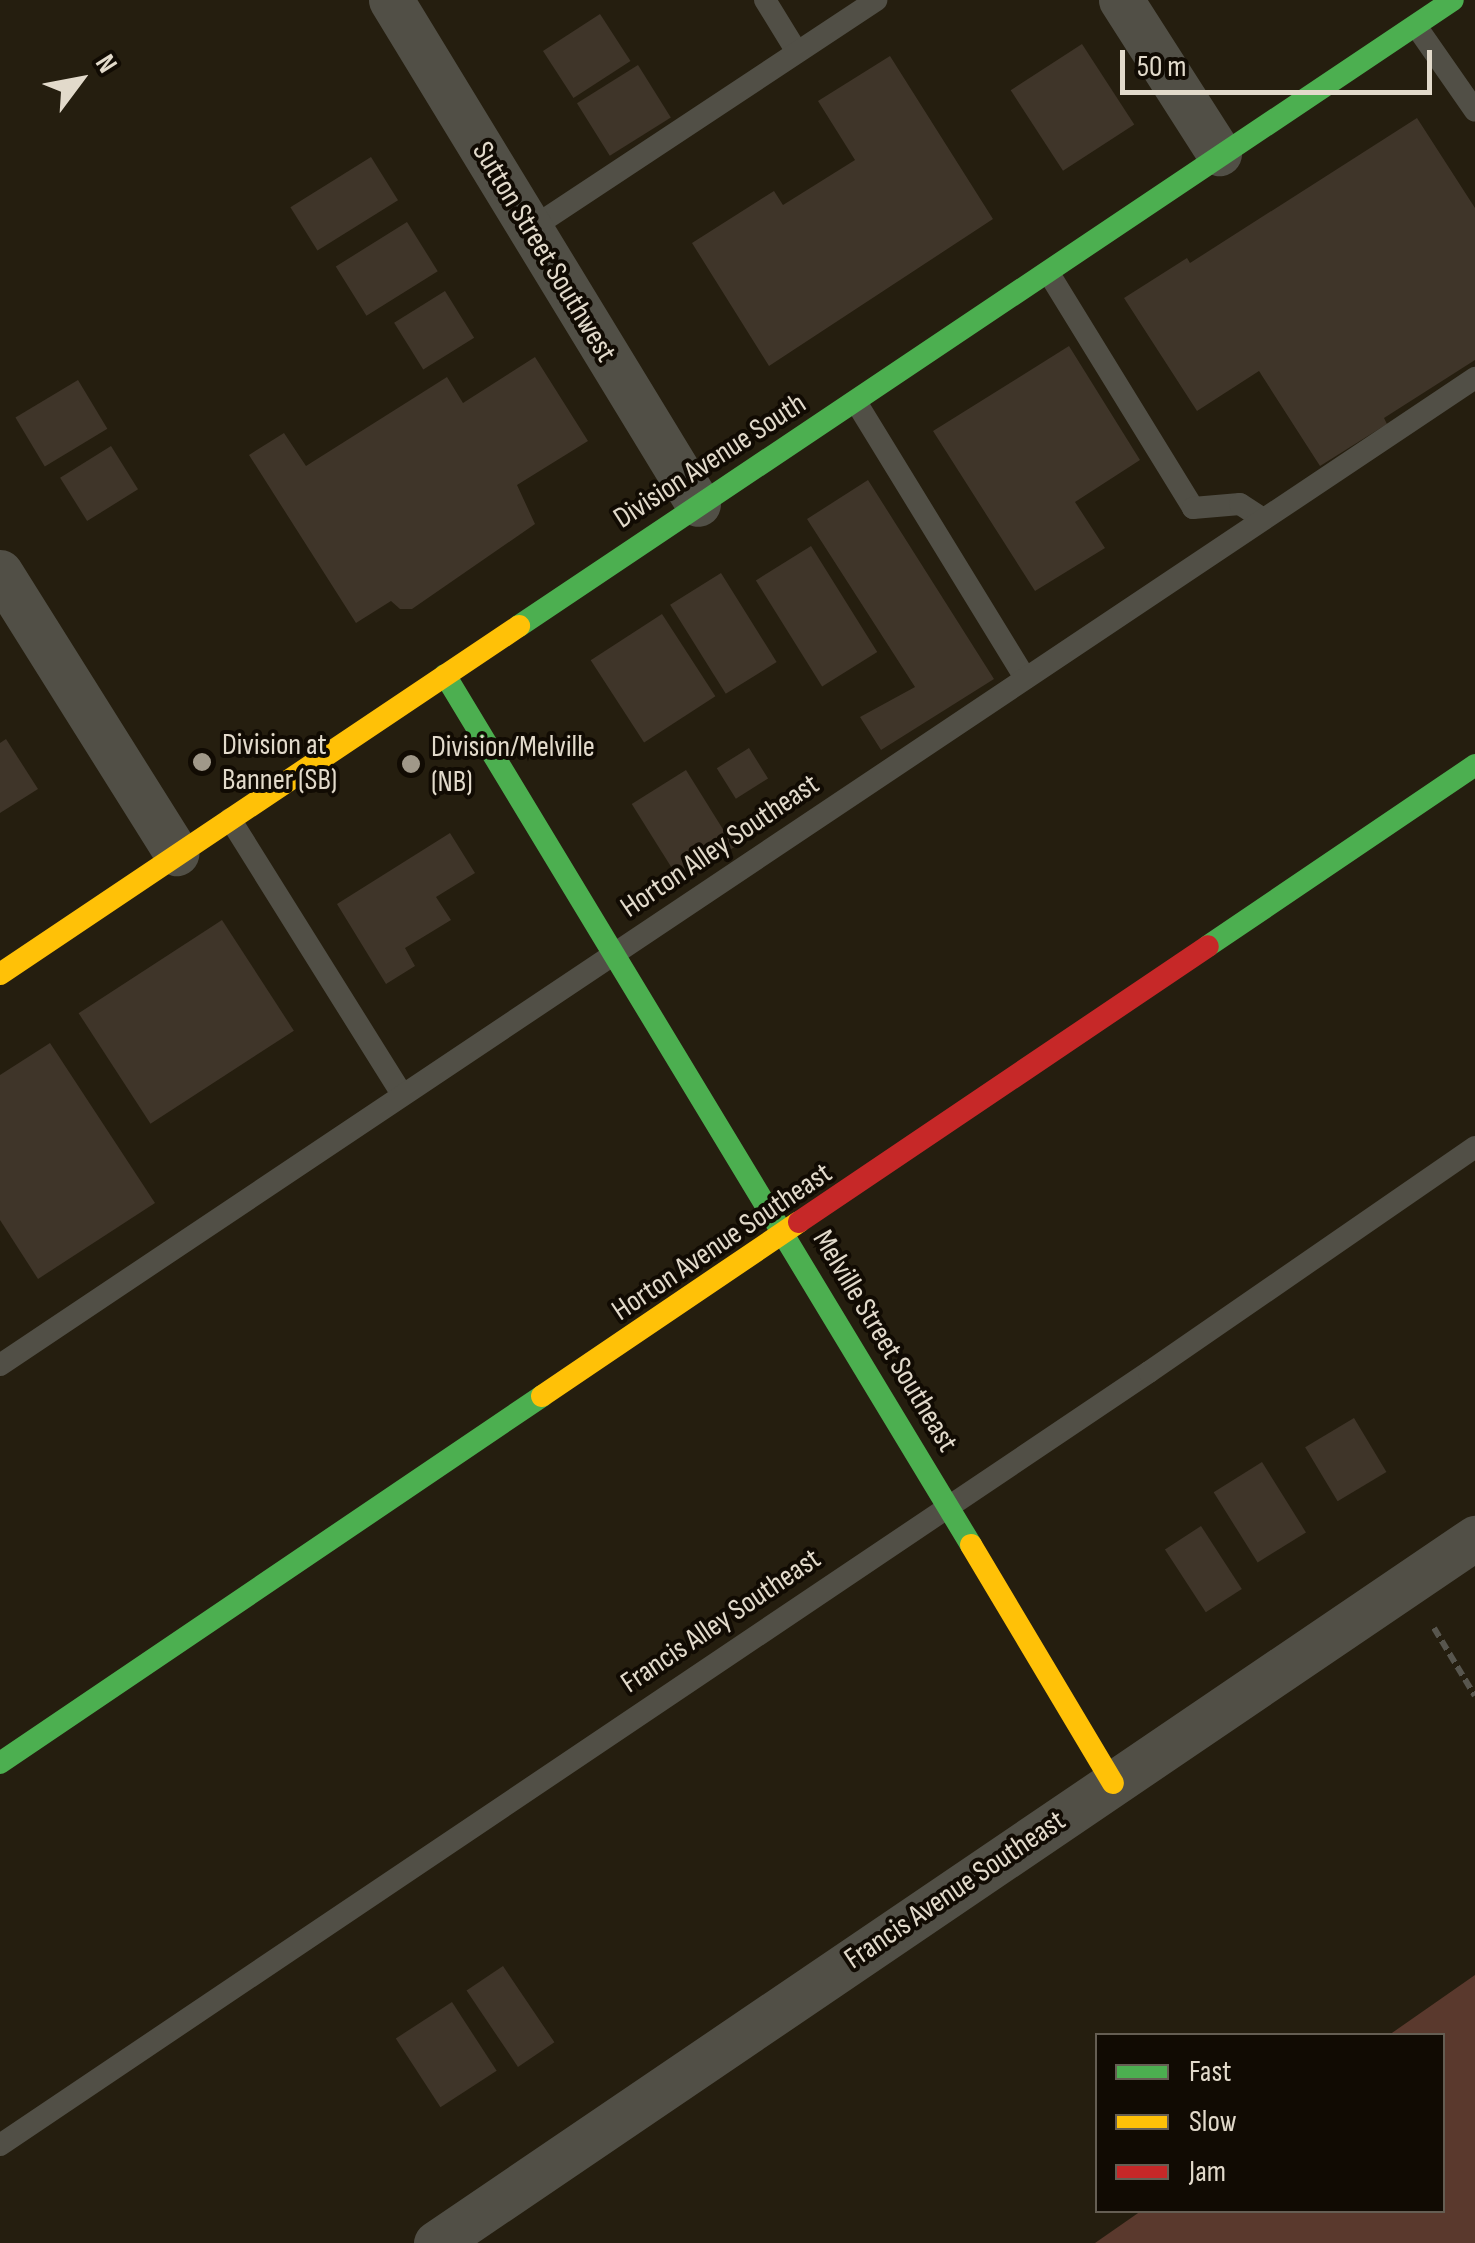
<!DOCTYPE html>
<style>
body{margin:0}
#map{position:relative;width:1475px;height:2243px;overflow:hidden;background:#251e0f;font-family:"Sofia Sans Condensed",sans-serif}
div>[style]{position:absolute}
.green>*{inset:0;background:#5a392d}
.building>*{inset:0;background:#3f3529;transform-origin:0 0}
.path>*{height:6px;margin-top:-3px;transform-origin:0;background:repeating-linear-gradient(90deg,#58564e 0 10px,transparent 0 15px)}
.lane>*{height:22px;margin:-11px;padding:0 11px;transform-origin:11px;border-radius:11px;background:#514f46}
.street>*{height:45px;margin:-22.5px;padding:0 22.5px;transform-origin:22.5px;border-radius:22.5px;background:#514f46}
.fast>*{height:22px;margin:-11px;padding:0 11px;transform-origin:11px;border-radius:11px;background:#4caf50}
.slow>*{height:22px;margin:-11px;padding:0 11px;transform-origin:11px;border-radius:11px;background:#ffc107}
.jam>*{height:22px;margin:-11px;padding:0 11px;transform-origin:11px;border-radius:11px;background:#c62828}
.dots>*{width:28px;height:28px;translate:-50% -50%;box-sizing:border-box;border:5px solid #110b03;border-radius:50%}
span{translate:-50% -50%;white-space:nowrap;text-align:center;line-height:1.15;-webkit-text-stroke:8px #110b03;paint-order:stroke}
.street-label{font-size:30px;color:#e2dacb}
.poi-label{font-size:30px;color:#e2dacb}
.left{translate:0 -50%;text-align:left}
.legend{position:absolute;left:1095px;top:2033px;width:350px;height:180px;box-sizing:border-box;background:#110b03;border:2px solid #655e53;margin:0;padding:12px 18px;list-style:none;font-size:30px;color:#e2dacb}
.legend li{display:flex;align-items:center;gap:20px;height:50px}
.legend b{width:50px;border:2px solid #655e53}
.north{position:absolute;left:30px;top:30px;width:100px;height:100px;-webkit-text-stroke:8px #110b03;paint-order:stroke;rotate:58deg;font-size:28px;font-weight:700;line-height:40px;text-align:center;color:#e2dacb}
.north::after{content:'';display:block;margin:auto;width:35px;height:45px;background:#e2dacb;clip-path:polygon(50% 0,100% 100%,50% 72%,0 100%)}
.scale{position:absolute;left:1120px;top:50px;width:312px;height:45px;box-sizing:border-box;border:5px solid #e2dacb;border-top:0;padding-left:12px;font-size:30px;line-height:35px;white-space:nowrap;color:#e2dacb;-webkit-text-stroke:8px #110b03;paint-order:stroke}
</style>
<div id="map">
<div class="green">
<i style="clip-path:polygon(1475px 1975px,1475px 2243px,1095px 2243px,1141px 2211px,1442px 2210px,1442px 2036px,1389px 2035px)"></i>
</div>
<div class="building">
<i style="left:600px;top:14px;width:56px;height:68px;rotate:57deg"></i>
<i style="left:1082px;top:44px;width:96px;height:85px;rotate:57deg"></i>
<i style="clip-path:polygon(890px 56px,993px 219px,769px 366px,692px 243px,774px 191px,783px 205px,855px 160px,818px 101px)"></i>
<i style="left:638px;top:65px;width:62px;height:72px;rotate:58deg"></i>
<i style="clip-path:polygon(1417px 118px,1475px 208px,1475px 360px,1384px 418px,1387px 424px,1320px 466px,1259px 371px,1197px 411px,1124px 298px,1187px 258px,1190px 263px)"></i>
<i style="left:371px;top:157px;width:51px;height:95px;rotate:58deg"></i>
<i style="left:407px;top:222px;width:58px;height:84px;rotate:58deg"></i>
<i style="left:445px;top:291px;width:55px;height:60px;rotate:58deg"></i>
<i style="clip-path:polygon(1069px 346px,1140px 460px,1075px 502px,1105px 548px,1035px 591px,933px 431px)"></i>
<i style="clip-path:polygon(535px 357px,588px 441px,517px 485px,535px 524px,412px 609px,400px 609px,391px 601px,356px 623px,249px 455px,284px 433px,306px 466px,447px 377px,463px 403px)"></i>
<i style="left:78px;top:380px;width:57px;height:73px;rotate:59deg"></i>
<i style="left:111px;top:446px;width:51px;height:60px;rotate:58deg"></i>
<i style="clip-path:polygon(868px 480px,994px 679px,881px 750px,860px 717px,915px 687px,807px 519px)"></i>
<i style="left:811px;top:546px;width:125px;height:65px;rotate:58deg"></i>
<i style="left:721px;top:573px;width:105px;height:60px;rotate:58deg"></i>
<i style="left:662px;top:614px;width:98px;height:85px;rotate:57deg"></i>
<i style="clip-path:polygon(6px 739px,38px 789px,0 813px,0 743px)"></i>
<i style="left:749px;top:748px;width:36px;height:38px;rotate:58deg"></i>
<i style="left:686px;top:770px;width:91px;height:64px;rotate:58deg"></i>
<i style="clip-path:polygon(450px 833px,475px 873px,436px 897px,451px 920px,405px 948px,415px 966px,386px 984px,337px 904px)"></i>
<i style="left:222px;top:920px;width:132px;height:171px;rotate:57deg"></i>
<i style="clip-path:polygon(50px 1043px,155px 1203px,38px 1279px,0 1220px,0 1075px)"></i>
<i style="left:1354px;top:1418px;width:63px;height:57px;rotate:59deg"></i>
<i style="left:1262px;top:1462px;width:83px;height:57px;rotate:58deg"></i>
<i style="left:1201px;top:1526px;width:75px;height:43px;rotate:57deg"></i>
<i style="left:503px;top:1966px;width:92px;height:44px;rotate:56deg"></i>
<i style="left:452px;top:2002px;width:82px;height:67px;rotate:57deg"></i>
</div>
<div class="path">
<i style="left:1434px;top:1628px;width:79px;rotate:58.9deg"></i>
</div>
<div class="lane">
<i style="left:765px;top:0;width:61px;rotate:58.4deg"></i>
<i style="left:1416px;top:26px;width:103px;rotate:55.2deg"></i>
<i style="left:532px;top:228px;width:413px;rotate:-33.5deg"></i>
<i style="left:1048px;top:272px;width:277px;rotate:58.4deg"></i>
<i style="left:1193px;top:508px;width:47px;rotate:-4.9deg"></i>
<i style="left:1240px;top:504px;width:27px;rotate:33deg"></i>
<i style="left:856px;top:402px;width:324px;rotate:58.5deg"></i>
<i style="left:230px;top:819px;width:324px;rotate:58deg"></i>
<i style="left:0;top:1365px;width:1775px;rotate:-33.79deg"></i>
<i style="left:0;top:2145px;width:1385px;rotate:-33.93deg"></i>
<i style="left:1149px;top:1372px;width:396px;rotate:-34.6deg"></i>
</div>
<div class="street">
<i style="left:391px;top:0;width:590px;rotate:58.65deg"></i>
<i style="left:1121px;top:0;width:182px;rotate:57.4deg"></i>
<i style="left:0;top:572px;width:332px;rotate:57.9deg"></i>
<i style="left:436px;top:2243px;width:1256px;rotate:-34.16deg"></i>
</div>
<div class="fast">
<i style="left:519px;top:626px;width:1124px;rotate:-33.83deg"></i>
<i style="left:445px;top:675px;width:1017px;rotate:58.84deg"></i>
<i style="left:1208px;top:946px;width:323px;rotate:-34.1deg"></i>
<i style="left:0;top:1763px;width:655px;rotate:-34.1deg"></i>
</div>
<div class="slow">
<i style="left:0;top:974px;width:625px;rotate:-33.84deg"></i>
<i style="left:542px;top:1396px;width:310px;rotate:-34.1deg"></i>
<i style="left:971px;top:1545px;width:277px;rotate:59.2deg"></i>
</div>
<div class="jam">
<i style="left:799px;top:1222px;width:493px;rotate:-34deg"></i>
</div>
<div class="dots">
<i style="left:202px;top:762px;background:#a09889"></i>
<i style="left:411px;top:764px;background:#a09889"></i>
</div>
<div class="street-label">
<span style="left:544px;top:252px;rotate:59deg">Sutton Street Southwest</span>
<span style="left:710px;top:461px;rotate:-33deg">Division Avenue South</span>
<span style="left:720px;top:846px;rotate:-34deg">Horton Alley Southeast</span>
<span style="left:722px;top:1242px;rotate:-34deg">Horton Avenue Southeast</span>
<span style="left:885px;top:1341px;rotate:59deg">Melville Street Southeast</span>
<span style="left:721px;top:1621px;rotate:-34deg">Francis Alley Southeast</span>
<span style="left:955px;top:1890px;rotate:-34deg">Francis Avenue Southeast</span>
</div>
<div class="poi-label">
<span class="left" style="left:222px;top:762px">Division at<br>Banner (SB)</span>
<span class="left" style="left:431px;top:764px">Division/Melville<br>(NB)</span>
</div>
<ul class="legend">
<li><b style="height:12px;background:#4caf50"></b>Fast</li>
<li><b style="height:12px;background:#ffc107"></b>Slow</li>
<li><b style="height:12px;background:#c62828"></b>Jam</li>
</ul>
<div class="north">N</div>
<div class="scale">50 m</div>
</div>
